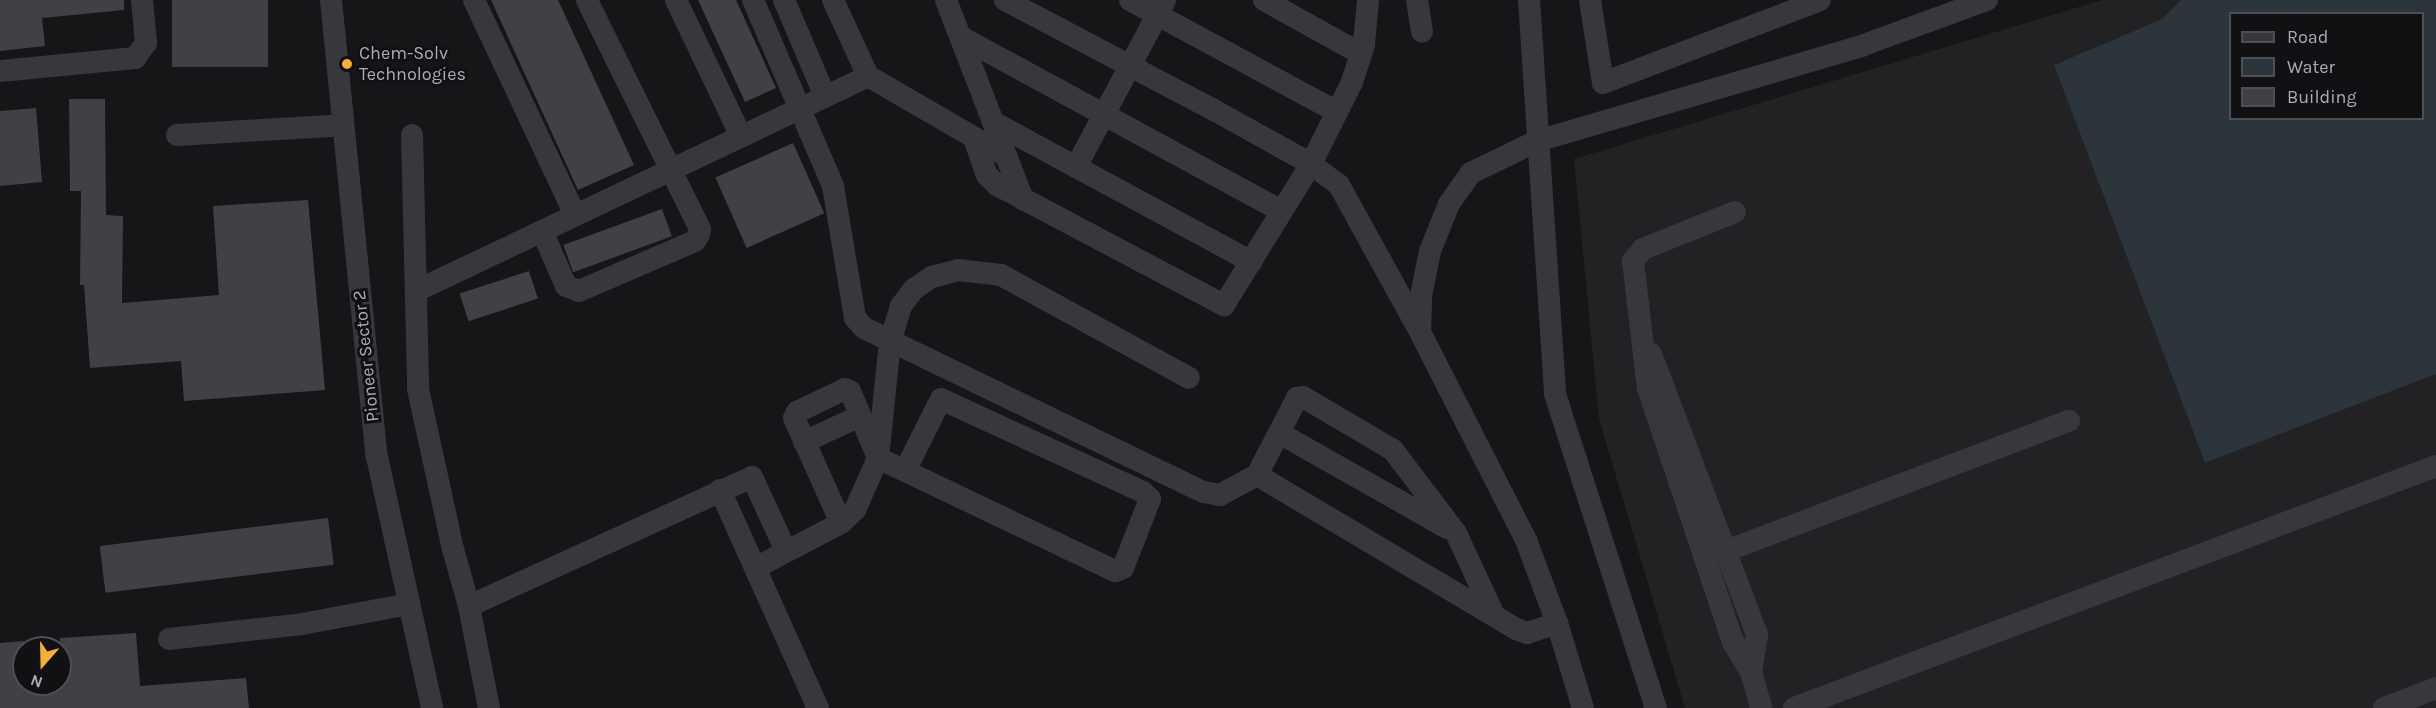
<!DOCTYPE html>
<style>
body{margin:0}
#map{position:relative;width:2436px;height:708px;overflow:hidden;background:#161618;font-family:Karla,sans-serif}
div>[style]{position:absolute}
.built>*{inset:0;background:#222225}
.water>*{inset:0;background:#2c353c}
.building>*{inset:0;background:#404145;transform-origin:0 0}
.minor>*{height:22px;margin:-11px;padding:0 11px;transform-origin:11px;border-radius:11px;background:#37383d}
.dots>*{width:16px;height:16px;translate:-50% -50%;box-sizing:border-box;border:3px solid #111113;border-radius:50%}
span{translate:-50% -50%;white-space:nowrap;text-align:center;line-height:1.15;-webkit-text-stroke:6px #111113;paint-order:stroke}
.poi-label{font-size:18px;color:#a8adb8}
.left{translate:0 -50%;text-align:left}
.street-label{font-size:18px;color:#a8adb8}
.legend{position:absolute;left:2229px;top:12px;width:195px;height:108px;box-sizing:border-box;background:#111113;border:2px solid #4d4f55;margin:0;padding:8px 10px;list-style:none;font-size:18px;color:#a8adb8}
.legend li{display:flex;align-items:center;gap:12px;height:30px}
.legend b{width:30px;border:2px solid #4d4f55}
.north{position:absolute;left:12px;top:636px;width:60px;height:60px;box-sizing:border-box;background:#111113;border:2px solid #4d4f55;border-radius:50%;rotate:200deg;font-size:16px;font-weight:700;line-height:24px;text-align:center;color:#a8adb8}
.north::after{content:'';display:block;margin:auto;width:21px;height:27px;background:#f2b134;clip-path:polygon(50% 0,100% 100%,50% 72%,0 100%)}
</style>
<div id="map">
<div class="built">
<i style="clip-path:polygon(2102px 0,2181px 0,2162px 19px,2054px 65px,2205px 463px,2436px 374px,2436px 708px,1685px 708px,1599px 419px,1574px 159px)"></i>
</div>
<div class="water">
<i style="clip-path:polygon(evenodd,2181px 0,2436px 0,2436px 374px,2205px 463px,2054px 65px,2162px 19px,2181px 0,2230px 14px,2422px 14px,2422px 118px,2230px 118px,2230px 14px)"></i>
</div>
<div class="building">
<i style="clip-path:polygon(0 0,124px 0,124px 10px,42px 18px,45px 46px,0 51px)"></i>
<i style="left:172px;top:0;width:96px;height:67px"></i>
<i style="clip-path:polygon(491px 0,558px 0,634px 165px,578px 190px)"></i>
<i style="clip-path:polygon(698px 0,736px 0,776px 88px,745px 102px)"></i>
<i style="clip-path:polygon(69px 99px,105px 99px,106px 215px,123px 216px,122px 303px,219px 295px,213px 206px,308px 200px,325px 390px,184px 401px,181px 361px,90px 368px,84px 285px,80px 285px,81px 191px,70px 191px)"></i>
<i style="clip-path:polygon(36px 108px,42px 182px,0 186px,0 111px)"></i>
<i style="left:793px;top:143px;width:77px;height:85px;rotate:66deg"></i>
<i style="left:662px;top:209px;width:29px;height:105px;rotate:70deg"></i>
<i style="left:529px;top:271px;width:29px;height:73px;rotate:72deg"></i>
<i style="left:328px;top:518px;width:47px;height:230px;rotate:83deg"></i>
<i style="clip-path:polygon(136px 633px,140px 686px,246px 678px,249px 708px,0 708px,0 643px,24px 641px,24px 684px,60px 684px,60px 638px)"></i>
</div>
<div class="minor">
<i style="left:331px;top:0;width:459px;rotate:84.3deg"></i>
<i style="left:377px;top:457px;width:257px;rotate:77.6deg"></i>
<i style="left:474px;top:0;width:238px;rotate:64.8deg"></i>
<i style="left:676px;top:0;width:151px;rotate:64.5deg"></i>
<i style="left:753px;top:0;width:202px;rotate:66.7deg"></i>
<i style="left:833px;top:186px;width:134px;rotate:80.5deg"></i>
<i style="left:855px;top:318px;width:13px;rotate:48deg"></i>
<i style="left:864px;top:328px;width:377px;rotate:25.8deg"></i>
<i style="left:1204px;top:492px;width:16px;rotate:11deg"></i>
<i style="left:1220px;top:495px;width:42px;rotate:-28.4deg"></i>
<i style="left:1257px;top:475px;width:87px;rotate:-62.5deg"></i>
<i style="left:1297px;top:398px;width:6px;rotate:-9deg"></i>
<i style="left:1303px;top:397px;width:104px;rotate:30.5deg"></i>
<i style="left:1393px;top:450px;width:104px;rotate:52.8deg"></i>
<i style="left:1456px;top:533px;width:86px;rotate:65.2deg"></i>
<i style="left:784px;top:0;width:104px;rotate:66.9deg"></i>
<i style="left:833px;top:0;width:84px;rotate:65.3deg"></i>
<i style="left:868px;top:76px;width:160px;rotate:30.1deg"></i>
<i style="left:946px;top:0;width:214px;rotate:68.9deg"></i>
<i style="left:1005px;top:0;width:236px;rotate:27.8deg"></i>
<i style="left:1214px;top:110px;width:111px;rotate:29.1deg"></i>
<i style="left:1311px;top:164px;width:35px;rotate:37deg"></i>
<i style="left:1339px;top:185px;width:168px;rotate:61.1deg"></i>
<i style="left:1420px;top:332px;width:233px;rotate:63deg"></i>
<i style="left:1526px;top:540px;width:89px;rotate:69.5deg"></i>
<i style="left:1557px;top:623px;width:89px;rotate:73deg"></i>
<i style="left:1130px;top:0;width:235px;rotate:28.4deg"></i>
<i style="left:1264px;top:0;width:111px;rotate:29.1deg"></i>
<i style="left:1417px;top:0;width:32px;rotate:81deg"></i>
<i style="left:1529px;top:0;width:395px;rotate:86.2deg"></i>
<i style="left:1555px;top:394px;width:330px;rotate:72.2deg"></i>
<i style="left:1590px;top:0;width:84px;rotate:81.1deg"></i>
<i style="left:1603px;top:83px;width:232px;rotate:-20.9deg"></i>
<i style="left:961px;top:37px;width:364px;rotate:28.5deg"></i>
<i style="left:0;top:71px;width:136px;rotate:-5.5deg"></i>
<i style="left:135px;top:58px;width:19px;rotate:-54deg"></i>
<i style="left:146px;top:43px;width:43px;rotate:-95.3deg"></i>
<i style="left:993px;top:122px;width:294px;rotate:28.4deg"></i>
<i style="left:177px;top:135px;width:166px;rotate:-3.4deg"></i>
<i style="left:412px;top:135px;width:254px;rotate:88.6deg"></i>
<i style="left:418px;top:389px;width:164px;rotate:77.7deg"></i>
<i style="left:453px;top:549px;width:59px;rotate:74.3deg"></i>
<i style="left:469px;top:606px;width:104px;rotate:78.9deg"></i>
<i style="left:974px;top:138px;width:39px;rotate:71deg"></i>
<i style="left:987px;top:175px;width:14px;rotate:45deg"></i>
<i style="left:997px;top:185px;width:257px;rotate:27.9deg"></i>
<i style="left:1224px;top:305px;width:166px;rotate:-58.3deg"></i>
<i style="left:1311px;top:164px;width:92px;rotate:-63.4deg"></i>
<i style="left:1352px;top:82px;width:40px;rotate:-72deg"></i>
<i style="left:1364px;top:44px;width:44px;rotate:-84.8deg"></i>
<i style="left:1076px;top:167px;width:189px;rotate:-61.9deg"></i>
<i style="left:1735px;top:212px;width:99px;rotate:158.1deg"></i>
<i style="left:1643px;top:249px;width:16px;rotate:130deg"></i>
<i style="left:1633px;top:261px;width:128px;rotate:83.3deg"></i>
<i style="left:1648px;top:388px;width:268px;rotate:71.5deg"></i>
<i style="left:1733px;top:642px;width:35px;rotate:59deg"></i>
<i style="left:1751px;top:672px;width:37px;rotate:74deg"></i>
<i style="left:542px;top:231px;width:60px;rotate:66.4deg"></i>
<i style="left:566px;top:286px;width:14px;rotate:21deg"></i>
<i style="left:579px;top:291px;width:126px;rotate:-23.3deg"></i>
<i style="left:695px;top:241px;width:8px;rotate:-60deg"></i>
<i style="left:699px;top:234px;width:5px;rotate:-79deg"></i>
<i style="left:700px;top:229px;width:255px;rotate:-116.3deg"></i>
<i style="left:418px;top:290px;width:498px;rotate:-25.4deg"></i>
<i style="left:1420px;top:331px;width:35px;rotate:-88deg"></i>
<i style="left:1421px;top:296px;width:46px;rotate:-78.7deg"></i>
<i style="left:1430px;top:251px;width:51px;rotate:-68deg"></i>
<i style="left:1449px;top:204px;width:38px;rotate:-55deg"></i>
<i style="left:1471px;top:173px;width:73px;rotate:-25.9deg"></i>
<i style="left:1537px;top:141px;width:338px;rotate:-16.3deg"></i>
<i style="left:1861px;top:46px;width:134px;rotate:-20.1deg"></i>
<i style="left:1651px;top:354px;width:300px;rotate:69.3deg"></i>
<i style="left:1757px;top:635px;width:37px;rotate:99deg"></i>
<i style="left:1281px;top:434px;width:191px;rotate:29.5deg"></i>
<i style="left:804px;top:442px;width:62px;rotate:-24.9deg"></i>
<i style="left:1257px;top:475px;width:301px;rotate:30.7deg"></i>
<i style="left:1516px;top:629px;width:12px;rotate:20deg"></i>
<i style="left:1527px;top:633px;width:32px;rotate:-18deg"></i>
<i style="left:720px;top:490px;width:239px;rotate:65.8deg"></i>
<i style="left:841px;top:523px;width:115px;rotate:-114.1deg"></i>
<i style="left:794px;top:418px;width:7px;rotate:-63deg"></i>
<i style="left:797px;top:412px;width:53px;rotate:-25.6deg"></i>
<i style="left:845px;top:389px;width:5px;rotate:22deg"></i>
<i style="left:850px;top:391px;width:73px;rotate:67.3deg"></i>
<i style="left:878px;top:458px;width:263px;rotate:25.5deg"></i>
<i style="left:1115px;top:571px;width:9px;rotate:-21deg"></i>
<i style="left:1123px;top:568px;width:74px;rotate:-68.6deg"></i>
<i style="left:1150px;top:499px;width:10px;rotate:-135deg"></i>
<i style="left:1143px;top:492px;width:222px;rotate:-155.3deg"></i>
<i style="left:941px;top:399px;width:80px;rotate:116.6deg"></i>
<i style="left:1726px;top:551px;width:367px;rotate:-20.8deg"></i>
<i style="left:755px;top:568px;width:97px;rotate:-27.6deg"></i>
<i style="left:841px;top:523px;width:19px;rotate:-43deg"></i>
<i style="left:855px;top:510px;width:57px;rotate:-66.1deg"></i>
<i style="left:878px;top:458px;width:117px;rotate:-84.1deg"></i>
<i style="left:890px;top:342px;width:38px;rotate:-73deg"></i>
<i style="left:901px;top:306px;width:21px;rotate:-53deg"></i>
<i style="left:914px;top:289px;width:22px;rotate:-34deg"></i>
<i style="left:932px;top:277px;width:27px;rotate:-15deg"></i>
<i style="left:958px;top:270px;width:43px;rotate:6.6deg"></i>
<i style="left:1001px;top:275px;width:214px;rotate:28.7deg"></i>
<i style="left:469px;top:606px;width:311px;rotate:-24.5deg"></i>
<i style="left:752px;top:477px;width:81px;rotate:65.3deg"></i>
<i style="left:169px;top:639px;width:134px;rotate:-6.4deg"></i>
<i style="left:302px;top:624px;width:109px;rotate:-10.6deg"></i>
<i style="left:1794px;top:708px;width:686px;rotate:-20.65deg"></i>
<i style="left:2384px;top:708px;width:56px;rotate:-21deg"></i>
</div>
<div class="dots">
<i style="left:347px;top:64px;background:#f2b134"></i>
</div>
<div class="poi-label">
<span class="left" style="left:359px;top:64px">Chem-Solv<br>Technologies</span>
</div>
<div class="street-label">
<span style="left:366px;top:356px;rotate:-96deg">Pioneer Sector 2</span>
</div>
<ul class="legend">
<li><b style="height:8px;background:#37383d"></b>Road</li>
<li><b style="height:16px;background:#2c353c"></b>Water</li>
<li><b style="height:16px;background:#404145"></b>Building</li>
</ul>
<div class="north">N</div>
</div>
